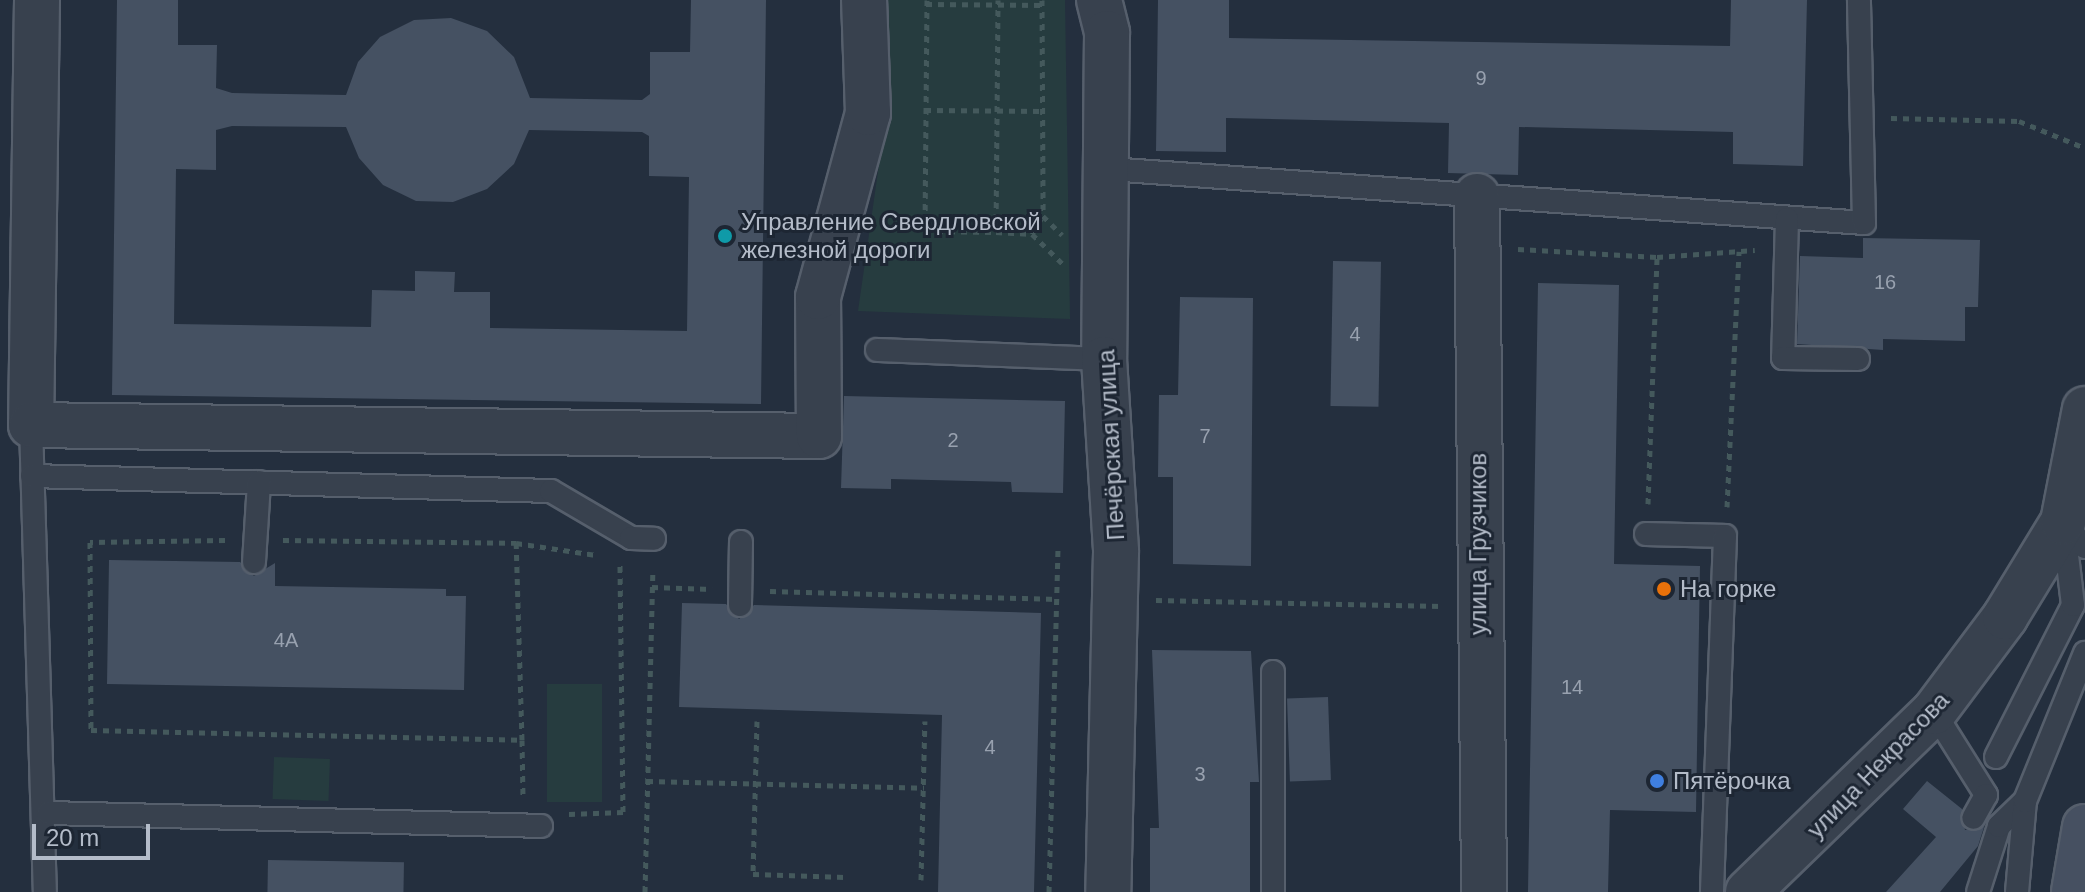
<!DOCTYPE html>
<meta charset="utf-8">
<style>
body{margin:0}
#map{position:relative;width:2085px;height:892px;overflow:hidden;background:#242f3e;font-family:Helvetica,sans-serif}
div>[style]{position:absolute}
.green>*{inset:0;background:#263c3f;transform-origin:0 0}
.building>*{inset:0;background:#455162;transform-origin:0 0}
.path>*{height:5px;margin-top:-2.5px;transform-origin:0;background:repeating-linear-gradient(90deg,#44595c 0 6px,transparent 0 12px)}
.roads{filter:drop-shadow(2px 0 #565f6c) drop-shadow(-2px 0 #565f6c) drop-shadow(0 2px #565f6c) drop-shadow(0 -2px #565f6c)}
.lane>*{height:22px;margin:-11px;padding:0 11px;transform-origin:11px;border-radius:11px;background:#38414e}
.street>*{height:44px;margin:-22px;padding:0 22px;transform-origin:22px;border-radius:22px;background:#38414e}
.secondary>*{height:44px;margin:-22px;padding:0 22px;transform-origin:22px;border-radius:22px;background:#465061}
.dots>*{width:22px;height:22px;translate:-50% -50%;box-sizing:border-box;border:4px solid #1d2633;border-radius:50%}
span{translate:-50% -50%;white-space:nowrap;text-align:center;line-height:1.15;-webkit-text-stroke:6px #1d2633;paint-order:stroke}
.number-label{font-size:20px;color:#98a1af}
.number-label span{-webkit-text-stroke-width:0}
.poi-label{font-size:24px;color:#b4bcc9}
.left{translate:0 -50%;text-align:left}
.street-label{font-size:24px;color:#b4bcc9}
.scale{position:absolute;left:32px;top:824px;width:118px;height:36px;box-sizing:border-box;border:4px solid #b4bcc9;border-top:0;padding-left:10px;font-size:24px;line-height:28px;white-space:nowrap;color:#b4bcc9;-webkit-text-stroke:6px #1d2633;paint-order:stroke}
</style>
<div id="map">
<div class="green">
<i style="clip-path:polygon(887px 0,1065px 0,1070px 319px,858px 311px,889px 95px)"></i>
<i style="left:547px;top:684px;width:55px;height:118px"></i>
<i style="left:274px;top:757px;width:56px;height:42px;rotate:2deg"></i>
</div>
<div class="building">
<i style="clip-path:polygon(evenodd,117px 0,178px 0,178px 45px,217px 45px,216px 88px,232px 93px,346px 95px,358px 62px,380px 37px,414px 20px,451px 18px,487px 31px,514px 57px,530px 98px,642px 100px,650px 94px,650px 52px,690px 52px,691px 0,766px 0,761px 404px,112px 395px,117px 0,232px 126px,346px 127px,359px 158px,383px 185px,416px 201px,453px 202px,487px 189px,514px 164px,529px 130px,642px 132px,649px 136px,649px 176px,689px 177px,687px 331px,490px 328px,490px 292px,454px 292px,455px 272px,415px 271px,415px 291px,372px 290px,371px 327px,174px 324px,176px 169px,216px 170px,216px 130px,232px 126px)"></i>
<i style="clip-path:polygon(1158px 0,1229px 0,1229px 38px,1730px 46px,1731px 0,1807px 0,1803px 166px,1733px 164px,1733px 132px,1519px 127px,1518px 175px,1448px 173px,1449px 123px,1226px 118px,1226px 152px,1156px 151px)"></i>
<i style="clip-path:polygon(1863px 238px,1980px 240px,1978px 307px,1965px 307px,1965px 341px,1883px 339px,1883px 350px,1797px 344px,1800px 256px,1863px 258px)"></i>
<i style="left:1333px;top:261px;width:48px;height:145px;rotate:1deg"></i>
<i style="clip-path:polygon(1538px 283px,1619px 285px,1614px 564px,1700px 566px,1696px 812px,1610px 810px,1608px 892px,1528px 892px)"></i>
<i style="clip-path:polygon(1180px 297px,1253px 298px,1251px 566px,1173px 564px,1173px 477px,1158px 477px,1159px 395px,1178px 395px)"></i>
<i style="clip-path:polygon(844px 396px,1065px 401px,1063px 493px,1012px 492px,1011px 482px,891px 479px,891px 489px,841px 488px)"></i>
<i style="clip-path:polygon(109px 560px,240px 562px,254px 576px,275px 563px,275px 586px,446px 589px,446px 596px,466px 596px,464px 690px,107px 684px)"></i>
<i style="clip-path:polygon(682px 603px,726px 604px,739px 619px,754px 605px,1041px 613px,1034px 892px,938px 892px,942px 715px,679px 707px)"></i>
<i style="clip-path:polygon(1152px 650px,1251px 651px,1259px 782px,1250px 782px,1250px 892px,1150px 892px,1150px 828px,1159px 828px)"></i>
<i style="left:1328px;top:697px;width:83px;height:41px;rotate:88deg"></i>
<i style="clip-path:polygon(1927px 781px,1962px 809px,1965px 830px,1984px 827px,1978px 846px,1940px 892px,1886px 892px,1936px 837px,1903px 809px)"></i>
<i style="left:268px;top:860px;width:136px;height:32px;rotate:1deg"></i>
</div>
<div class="path">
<i style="left:927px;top:0;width:231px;rotate:90.5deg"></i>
<i style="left:925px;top:231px;width:71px;rotate:0.8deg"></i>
<i style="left:996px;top:232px;width:232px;rotate:-89.5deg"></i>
<i style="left:1042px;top:0;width:216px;rotate:89.7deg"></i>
<i style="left:1043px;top:216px;width:27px;rotate:45deg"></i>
<i style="left:926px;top:4px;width:115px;rotate:0.5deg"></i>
<i style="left:925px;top:110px;width:117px;rotate:0.5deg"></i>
<i style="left:1891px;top:118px;width:128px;rotate:1.3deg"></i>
<i style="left:2019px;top:121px;width:71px;rotate:22.2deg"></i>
<i style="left:996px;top:232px;width:36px;rotate:3deg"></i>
<i style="left:1032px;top:234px;width:21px;rotate:-59deg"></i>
<i style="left:1032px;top:234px;width:43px;rotate:44.1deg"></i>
<i style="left:1518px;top:249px;width:139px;rotate:3.3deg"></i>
<i style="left:1657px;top:257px;width:98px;rotate:-4.1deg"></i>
<i style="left:1648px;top:504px;width:247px;rotate:-87.9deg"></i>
<i style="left:1727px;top:507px;width:256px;rotate:-87.3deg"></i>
<i style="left:225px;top:540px;width:135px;rotate:179.2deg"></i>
<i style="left:90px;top:542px;width:188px;rotate:89.7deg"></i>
<i style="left:91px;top:730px;width:431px;rotate:1.3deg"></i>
<i style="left:522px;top:740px;width:197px;rotate:-91.7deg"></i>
<i style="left:283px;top:540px;width:233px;rotate:0.7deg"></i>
<i style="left:516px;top:543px;width:81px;rotate:8.5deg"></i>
<i style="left:652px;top:587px;width:60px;rotate:1.9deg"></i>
<i style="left:770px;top:591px;width:287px;rotate:1.6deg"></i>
<i style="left:1156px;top:600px;width:286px;rotate:1.2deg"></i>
<i style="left:757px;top:721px;width:153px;rotate:91.5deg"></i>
<i style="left:753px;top:874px;width:92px;rotate:1.9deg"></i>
<i style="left:522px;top:740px;width:55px;rotate:89deg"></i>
<i style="left:647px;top:781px;width:277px;rotate:1.4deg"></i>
<i style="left:569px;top:814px;width:54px;rotate:-2.1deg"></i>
<i style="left:623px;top:812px;width:247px;rotate:-90.7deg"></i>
<i style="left:921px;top:880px;width:159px;rotate:-88.6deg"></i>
<i style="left:645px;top:892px;width:323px;rotate:-88.6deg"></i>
<i style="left:1049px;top:892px;width:342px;rotate:-88.5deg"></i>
</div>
<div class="roads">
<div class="lane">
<i style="left:1109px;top:169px;width:757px;rotate:4.09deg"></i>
<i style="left:1864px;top:223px;width:223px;rotate:-91.3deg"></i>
<i style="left:1787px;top:219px;width:139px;rotate:91.6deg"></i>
<i style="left:1783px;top:358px;width:75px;rotate:0.8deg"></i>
<i style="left:877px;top:350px;width:227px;rotate:2.3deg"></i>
<i style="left:31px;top:425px;width:467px;rotate:88.3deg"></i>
<i style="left:32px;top:476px;width:519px;rotate:1.66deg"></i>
<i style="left:551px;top:491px;width:93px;rotate:30.4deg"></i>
<i style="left:631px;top:538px;width:23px;rotate:2deg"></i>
<i style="left:1646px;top:534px;width:79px;rotate:1.5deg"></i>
<i style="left:1725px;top:536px;width:356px;rotate:92.1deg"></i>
<i style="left:254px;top:562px;width:80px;rotate:-86.4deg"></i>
<i style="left:740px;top:605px;width:63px;rotate:-89.1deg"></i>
<i style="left:1934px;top:712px;width:98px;rotate:57.9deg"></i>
<i style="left:1986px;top:795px;width:26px;rotate:119deg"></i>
<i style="left:1996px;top:757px;width:170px;rotate:-63.1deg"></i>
<i style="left:2073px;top:605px;width:84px;rotate:-96.9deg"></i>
<i style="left:2063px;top:522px;width:33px;rotate:49deg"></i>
<i style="left:48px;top:813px;width:493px;rotate:1.5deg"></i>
<i style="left:1273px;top:892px;width:220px;rotate:-90deg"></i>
<i style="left:1978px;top:892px;width:69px;rotate:-72.3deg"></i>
<i style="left:1999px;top:826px;width:36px;rotate:-44deg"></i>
<i style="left:2017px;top:892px;width:91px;rotate:-85deg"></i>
<i style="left:2025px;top:801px;width:160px;rotate:-67.9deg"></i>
</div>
<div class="street">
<i style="left:37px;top:0;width:425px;rotate:90.8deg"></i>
<i style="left:31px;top:425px;width:788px;rotate:0.8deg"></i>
<i style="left:819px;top:436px;width:139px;rotate:-90.4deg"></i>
<i style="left:818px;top:297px;width:191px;rotate:-74.8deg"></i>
<i style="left:868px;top:113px;width:113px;rotate:-92deg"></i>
<i style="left:1099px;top:0;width:34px;rotate:76deg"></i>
<i style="left:1107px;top:33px;width:326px;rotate:90.5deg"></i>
<i style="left:1104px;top:359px;width:193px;rotate:86.4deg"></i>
<i style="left:1116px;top:552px;width:340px;rotate:91.3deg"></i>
<i style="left:1477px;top:196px;width:696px;rotate:89.42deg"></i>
<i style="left:1748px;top:892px;width:259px;rotate:-44.1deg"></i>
<i style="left:1934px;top:712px;width:119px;rotate:-53.2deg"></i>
<i style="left:2005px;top:617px;width:111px;rotate:-58.6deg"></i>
<i style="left:2063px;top:522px;width:115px;rotate:-79deg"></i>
</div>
<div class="secondary">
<i style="left:2074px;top:892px;width:66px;rotate:-80.4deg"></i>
</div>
</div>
<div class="dots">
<i style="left:725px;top:236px;background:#0f9aa8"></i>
<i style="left:1664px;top:589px;background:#e8710a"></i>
<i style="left:1657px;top:781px;background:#3f7fe0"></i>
</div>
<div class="number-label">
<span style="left:1481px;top:78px">9</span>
<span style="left:1885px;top:282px">16</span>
<span style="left:1355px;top:334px">4</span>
<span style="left:1205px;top:436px">7</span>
<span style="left:953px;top:440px">2</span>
<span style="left:286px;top:640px">4А</span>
<span style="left:1572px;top:687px">14</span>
<span style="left:990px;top:747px">4</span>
<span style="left:1200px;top:774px">3</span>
</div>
<div class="poi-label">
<span class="left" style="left:741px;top:236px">Управление Свердловской<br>железной дороги</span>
<span class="left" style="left:1680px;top:589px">На горке</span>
<span class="left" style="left:1673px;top:781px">Пятёрочка</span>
</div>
<div class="street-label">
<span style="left:1111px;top:445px;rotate:-93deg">Печёрская улица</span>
<span style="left:1478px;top:544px;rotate:-90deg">улица Грузчиков</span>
<span style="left:1878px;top:765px;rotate:-46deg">улица Некрасова</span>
</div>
<div class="scale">20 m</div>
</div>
